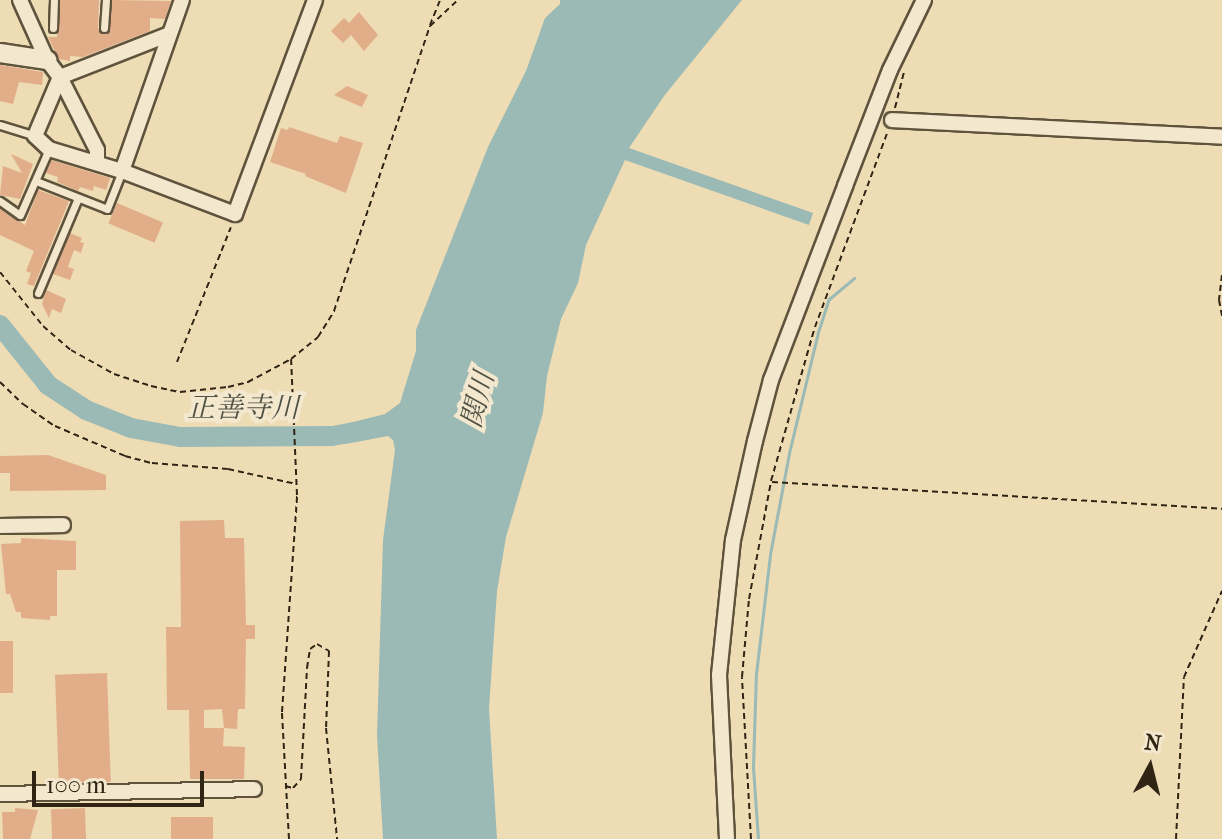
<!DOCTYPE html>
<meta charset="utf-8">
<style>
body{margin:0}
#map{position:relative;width:1222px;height:839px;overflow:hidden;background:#eddcb4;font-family:"IM FELL French Canon","Noto Serif JP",serif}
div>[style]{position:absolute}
.water>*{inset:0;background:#9bbab5}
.stream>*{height:3px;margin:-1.5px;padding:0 1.5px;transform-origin:1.5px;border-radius:1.5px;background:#9bbab5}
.river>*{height:20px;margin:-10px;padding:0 10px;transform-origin:10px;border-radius:10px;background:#9bbab5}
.building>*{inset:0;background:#e1ae89;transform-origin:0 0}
.path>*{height:2px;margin-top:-1px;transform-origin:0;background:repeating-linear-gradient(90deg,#302515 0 6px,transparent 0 10px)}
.roads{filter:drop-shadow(2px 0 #5f533d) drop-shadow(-2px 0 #5f533d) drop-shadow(0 2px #5f533d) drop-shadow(0 -2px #5f533d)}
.lane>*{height:7px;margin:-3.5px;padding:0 3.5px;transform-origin:3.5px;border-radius:3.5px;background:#f3e8ce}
.street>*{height:14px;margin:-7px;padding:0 7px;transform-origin:7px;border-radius:7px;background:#f3e8ce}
.secondary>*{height:18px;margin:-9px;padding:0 9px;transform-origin:9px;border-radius:9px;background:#f3e8ce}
span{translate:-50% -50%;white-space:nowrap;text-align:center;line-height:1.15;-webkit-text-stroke:8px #f3e8ce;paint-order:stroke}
.water-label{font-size:28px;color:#505245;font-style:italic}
.north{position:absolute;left:1110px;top:727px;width:80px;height:80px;-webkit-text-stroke:6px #f3e8ce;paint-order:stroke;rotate:7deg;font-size:22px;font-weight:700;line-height:32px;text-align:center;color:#302515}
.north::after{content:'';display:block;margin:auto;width:28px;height:36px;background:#302515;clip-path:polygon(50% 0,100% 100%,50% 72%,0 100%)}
.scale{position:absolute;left:32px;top:771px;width:172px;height:36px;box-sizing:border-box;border:4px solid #302515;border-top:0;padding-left:10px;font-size:24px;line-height:28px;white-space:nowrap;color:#302515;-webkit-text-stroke:6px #f3e8ce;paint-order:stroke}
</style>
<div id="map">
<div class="water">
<i style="clip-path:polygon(560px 0,742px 0,664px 96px,629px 148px,813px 213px,809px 225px,625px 160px,586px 245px,578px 283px,561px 319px,547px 376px,543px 413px,506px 537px,497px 591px,489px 709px,497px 839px,383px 839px,377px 735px,383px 540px,395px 450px,393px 440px,388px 436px,345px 444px,341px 425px,385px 414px,400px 403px,416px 351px,416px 330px,488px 147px,526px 71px,545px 18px,560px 4px)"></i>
</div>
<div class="stream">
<i style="left:758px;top:839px;width:72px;rotate:-94deg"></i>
<i style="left:753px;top:767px;width:93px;rotate:-88.2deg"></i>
<i style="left:756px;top:674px;width:121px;rotate:-83.3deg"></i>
<i style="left:770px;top:554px;width:103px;rotate:-79.3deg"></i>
<i style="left:789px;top:453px;width:124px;rotate:-76.5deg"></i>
<i style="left:818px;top:332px;width:35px;rotate:-72deg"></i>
<i style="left:829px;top:299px;width:33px;rotate:-40deg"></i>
</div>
<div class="river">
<i style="left:0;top:325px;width:77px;rotate:51.3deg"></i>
<i style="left:48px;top:385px;width:45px;rotate:33.3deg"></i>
<i style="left:86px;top:410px;width:48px;rotate:21.8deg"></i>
<i style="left:131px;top:428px;width:50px;rotate:10.4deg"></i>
<i style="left:180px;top:437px;width:152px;rotate:-0.4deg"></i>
<i style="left:332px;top:436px;width:36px;rotate:-10deg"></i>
</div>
<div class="building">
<i style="clip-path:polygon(60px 0,99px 0,98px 28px,104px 34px,110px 29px,112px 0,171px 1px,165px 19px,150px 18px,150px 31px,83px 57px,70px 56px,70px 61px,59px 59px,48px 37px,57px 37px)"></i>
<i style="clip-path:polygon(359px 12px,378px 35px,364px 51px,351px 35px,343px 43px,331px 31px,344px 18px,349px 23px)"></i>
<i style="clip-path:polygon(0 65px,43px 72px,42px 85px,19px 82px,13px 104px,0 101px)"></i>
<i style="clip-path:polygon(347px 86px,368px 95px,362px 107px,334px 95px)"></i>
<i style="clip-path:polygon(289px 127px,337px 143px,340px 136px,363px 143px,346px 193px,305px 176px,306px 174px,270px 162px,281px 128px,288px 130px)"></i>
<i style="clip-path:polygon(11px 154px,33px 164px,20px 199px,0 195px,3px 166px,22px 173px)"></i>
<i style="clip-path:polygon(51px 160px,110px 178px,106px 190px,94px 186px,93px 191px,80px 187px,78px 191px,57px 182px,58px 177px,46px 173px)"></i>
<i style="clip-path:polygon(38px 190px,69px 201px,34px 286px,27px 284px,31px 273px,26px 271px,34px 251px,0 235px,0 209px,25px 225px)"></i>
<i style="left:117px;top:203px;width:50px;height:22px;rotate:23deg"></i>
<i style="clip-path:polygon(70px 233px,82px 238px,80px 242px,84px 243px,81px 253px,74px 250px,68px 267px,74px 269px,70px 280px,53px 274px)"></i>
<i style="clip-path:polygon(46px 290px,66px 299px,61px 313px,52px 309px,49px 318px,42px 304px)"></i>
<i style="clip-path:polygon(48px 455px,106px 475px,106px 490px,10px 491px,10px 473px,0 473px,0 456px)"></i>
<i style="clip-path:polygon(evenodd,224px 520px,225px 538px,244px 538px,246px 625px,255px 625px,255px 639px,246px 639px,245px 709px,238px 709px,237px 729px,224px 728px,223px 746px,245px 747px,244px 779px,190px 779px,189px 710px,167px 710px,166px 627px,181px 627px,180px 521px,224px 520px,222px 709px,224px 728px,204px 728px,204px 710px,222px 709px)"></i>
<i style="clip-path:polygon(21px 538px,76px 541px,76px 570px,57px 570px,57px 616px,50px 616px,50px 620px,21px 618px,21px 612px,16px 612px,10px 594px,6px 594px,1px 544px,21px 543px)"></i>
<i style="left:0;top:641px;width:13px;height:52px"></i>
<i style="left:107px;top:673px;width:109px;height:52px;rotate:88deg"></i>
<i style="clip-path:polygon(15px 808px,38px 810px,30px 839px,3px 839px,2px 812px,15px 812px)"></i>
<i style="left:85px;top:808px;width:31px;height:34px;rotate:88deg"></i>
<i style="left:171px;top:817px;width:42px;height:22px"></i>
</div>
<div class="path">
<i style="left:430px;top:25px;width:27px;rotate:-68deg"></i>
<i style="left:895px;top:108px;width:37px;rotate:-76deg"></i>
<i style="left:0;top:272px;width:69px;rotate:51.5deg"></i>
<i style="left:43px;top:326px;width:37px;rotate:41deg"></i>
<i style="left:71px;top:350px;width:49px;rotate:29.2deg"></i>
<i style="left:114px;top:374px;width:39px;rotate:18deg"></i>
<i style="left:151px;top:386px;width:30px;rotate:12deg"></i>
<i style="left:180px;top:392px;width:48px;rotate:-5.9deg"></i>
<i style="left:228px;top:387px;width:21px;rotate:-14deg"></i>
<i style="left:248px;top:382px;width:47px;rotate:-28.2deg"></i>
<i style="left:1222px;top:275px;width:25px;rotate:97deg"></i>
<i style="left:1219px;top:300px;width:16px;rotate:79deg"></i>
<i style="left:177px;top:362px;width:145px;rotate:-68.2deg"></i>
<i style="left:0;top:382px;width:32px;rotate:44deg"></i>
<i style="left:23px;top:404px;width:39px;rotate:35deg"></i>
<i style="left:55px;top:426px;width:76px;rotate:23.2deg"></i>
<i style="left:125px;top:456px;width:28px;rotate:15deg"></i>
<i style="left:152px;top:463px;width:76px;rotate:4.5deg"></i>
<i style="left:228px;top:469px;width:70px;rotate:12.4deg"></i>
<i style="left:772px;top:482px;width:451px;rotate:3.4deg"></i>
<i style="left:285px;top:786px;width:8px;rotate:14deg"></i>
<i style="left:293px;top:788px;width:12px;rotate:-48deg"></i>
<i style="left:301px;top:779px;width:111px;rotate:-86.9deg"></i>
<i style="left:307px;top:668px;width:19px;rotate:-81deg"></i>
<i style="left:310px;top:649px;width:9px;rotate:-36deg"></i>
<i style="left:317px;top:644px;width:14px;rotate:30deg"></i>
<i style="left:329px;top:651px;width:77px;rotate:92.2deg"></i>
<i style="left:326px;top:728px;width:112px;rotate:84.3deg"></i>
<i style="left:289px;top:839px;width:127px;rotate:-93.2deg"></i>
<i style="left:282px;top:712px;width:218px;rotate:-86deg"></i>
<i style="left:297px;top:495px;width:136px;rotate:-92.5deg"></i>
<i style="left:291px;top:359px;width:35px;rotate:-39deg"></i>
<i style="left:318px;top:337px;width:31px;rotate:-58deg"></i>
<i style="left:334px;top:311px;width:301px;rotate:-71.4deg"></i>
<i style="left:430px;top:26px;width:38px;rotate:-43deg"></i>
<i style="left:751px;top:839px;width:162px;rotate:-93.2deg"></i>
<i style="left:742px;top:677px;width:78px;rotate:-84.9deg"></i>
<i style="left:749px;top:599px;width:120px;rotate:-79.4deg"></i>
<i style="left:771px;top:481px;width:160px;rotate:-74.1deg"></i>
<i style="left:815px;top:327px;width:207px;rotate:-69.6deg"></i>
<i style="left:1176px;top:839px;width:162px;rotate:-87.2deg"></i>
<i style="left:1184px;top:677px;width:94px;rotate:-66.2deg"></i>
</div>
<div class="roads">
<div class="lane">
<i style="left:53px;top:28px;width:28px;rotate:-88deg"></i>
<i style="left:104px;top:28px;width:28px;rotate:-86deg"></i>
<i style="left:0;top:125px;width:37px;rotate:17deg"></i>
<i style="left:36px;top:181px;width:76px;rotate:21.5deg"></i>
<i style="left:107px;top:209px;width:41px;rotate:-68.5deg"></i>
<i style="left:0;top:201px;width:24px;rotate:35deg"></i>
<i style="left:20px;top:215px;width:72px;rotate:-66.3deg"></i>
<i style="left:38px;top:293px;width:103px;rotate:-67.2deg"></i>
</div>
<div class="street">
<i style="left:20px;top:0;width:66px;rotate:65.8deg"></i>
<i style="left:47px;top:60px;width:21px;rotate:53deg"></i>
<i style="left:60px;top:77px;width:64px;rotate:113deg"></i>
<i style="left:35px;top:136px;width:19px;rotate:43deg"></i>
<i style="left:49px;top:149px;width:76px;rotate:16.8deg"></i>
<i style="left:122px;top:171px;width:121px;rotate:20.8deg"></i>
<i style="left:235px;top:214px;width:228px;rotate:-69.5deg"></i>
<i style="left:892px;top:120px;width:330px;rotate:2.9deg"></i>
<i style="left:97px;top:163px;width:13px;rotate:-90deg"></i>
<i style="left:97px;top:150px;width:82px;rotate:-116.9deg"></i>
<i style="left:60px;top:77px;width:115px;rotate:-21.4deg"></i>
<i style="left:122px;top:171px;width:181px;rotate:-70.7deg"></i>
<i style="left:0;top:526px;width:63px;rotate:-0.9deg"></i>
<i style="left:0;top:794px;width:254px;rotate:-1.1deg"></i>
<i style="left:727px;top:839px;width:164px;rotate:-92.8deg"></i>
<i style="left:719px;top:675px;width:136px;rotate:-84.1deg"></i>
<i style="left:733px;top:540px;width:101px;rotate:-77.5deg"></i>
<i style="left:755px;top:441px;width:63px;rotate:-75.3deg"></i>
<i style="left:771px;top:380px;width:208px;rotate:-69.1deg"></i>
<i style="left:845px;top:186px;width:124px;rotate:-68.8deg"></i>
<i style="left:890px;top:70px;width:78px;rotate:-64.1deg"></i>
</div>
<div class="secondary">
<i style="left:0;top:53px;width:48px;rotate:8.5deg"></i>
</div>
</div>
<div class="water-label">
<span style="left:478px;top:400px;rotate:-75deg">関川</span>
<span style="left:243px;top:408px">正善寺川</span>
</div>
<div class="north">N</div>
<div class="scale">100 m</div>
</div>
